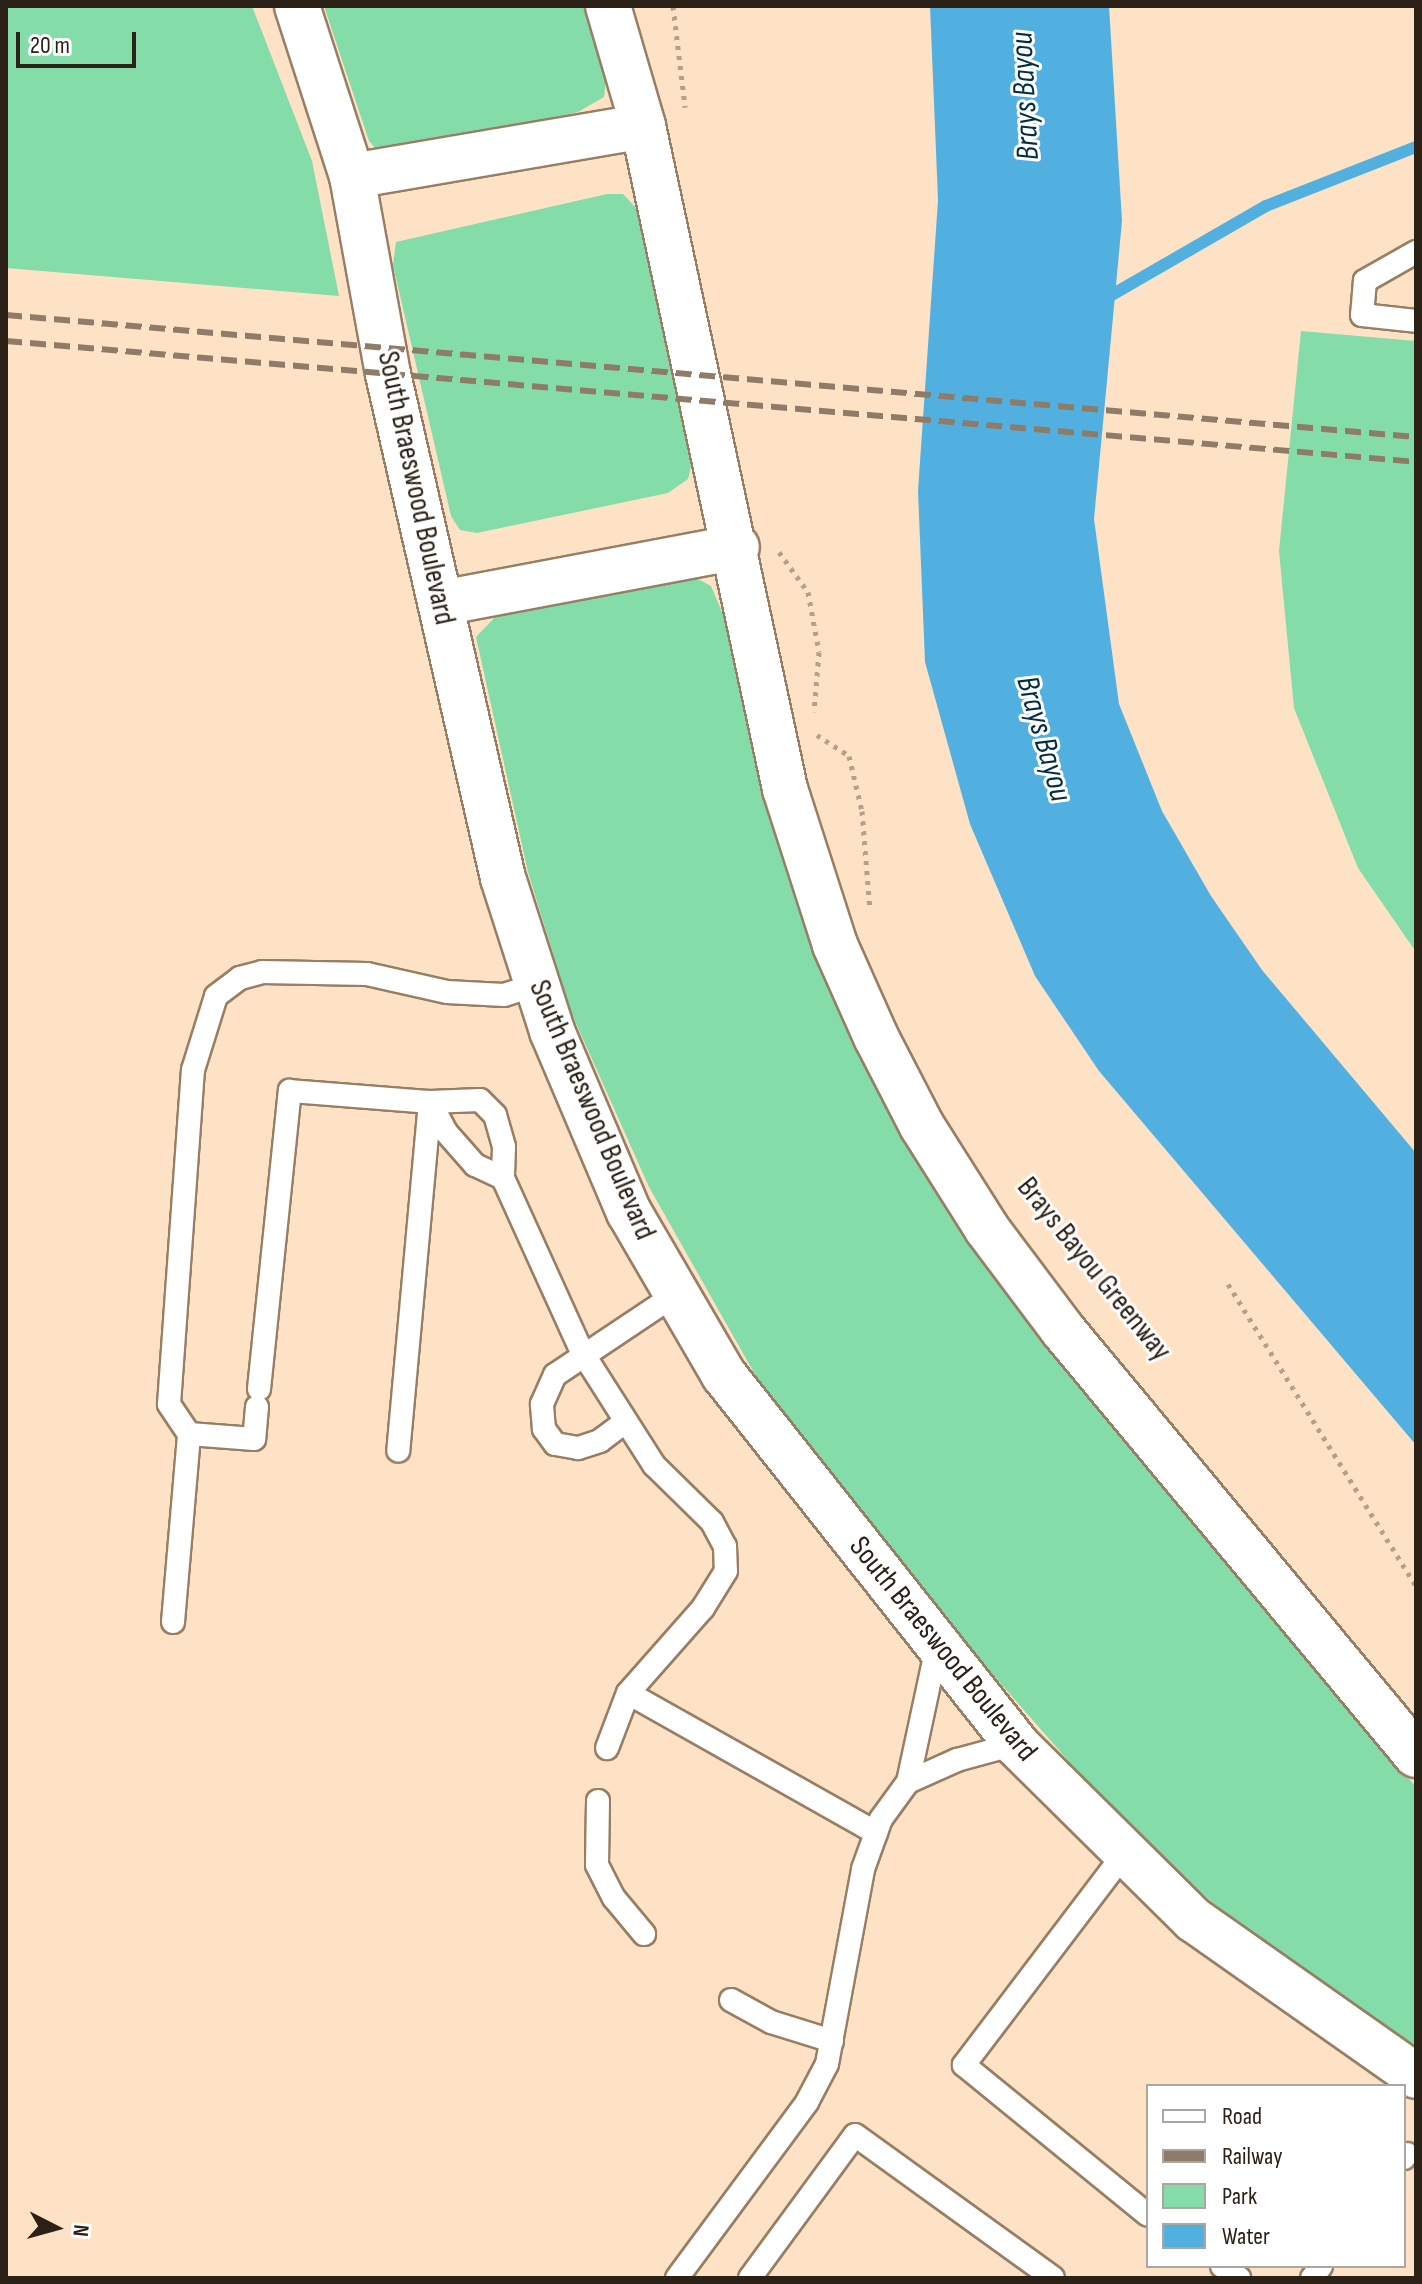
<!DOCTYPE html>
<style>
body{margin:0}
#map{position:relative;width:1422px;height:2284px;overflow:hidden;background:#fee2c5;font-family:"Sofia Sans Condensed",sans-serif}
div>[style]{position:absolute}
.green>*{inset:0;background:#84dca9}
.water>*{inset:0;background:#52b0e1}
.stream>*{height:12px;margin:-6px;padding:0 6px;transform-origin:6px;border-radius:6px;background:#52b0e1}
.path>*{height:5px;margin-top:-2.5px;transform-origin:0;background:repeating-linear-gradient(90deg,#b6a089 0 4px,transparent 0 10px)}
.roads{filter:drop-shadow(2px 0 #977e64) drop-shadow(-2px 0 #977e64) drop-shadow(0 2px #977e64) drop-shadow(0 -2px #977e64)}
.service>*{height:22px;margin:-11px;padding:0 11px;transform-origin:11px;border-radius:11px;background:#fff}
.secondary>*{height:44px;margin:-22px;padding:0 22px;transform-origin:22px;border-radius:22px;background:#fff}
.rail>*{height:6px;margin-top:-3px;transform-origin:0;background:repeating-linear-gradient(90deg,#8e7b68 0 16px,transparent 0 24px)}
span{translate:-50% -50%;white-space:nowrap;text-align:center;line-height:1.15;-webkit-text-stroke:6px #fff;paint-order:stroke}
.street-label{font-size:30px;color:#2b2116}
.water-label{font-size:32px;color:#032e42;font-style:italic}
.frame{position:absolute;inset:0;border:8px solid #2b2116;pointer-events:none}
.legend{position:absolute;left:1146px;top:2084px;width:260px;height:184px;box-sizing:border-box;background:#fff;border:2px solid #aaa6a2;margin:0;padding:10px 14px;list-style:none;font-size:24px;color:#2b2116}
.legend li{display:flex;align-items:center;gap:16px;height:40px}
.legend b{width:40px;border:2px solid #aaa6a2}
.north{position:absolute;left:16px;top:2188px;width:80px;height:80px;-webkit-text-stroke:6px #fff;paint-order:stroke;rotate:96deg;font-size:22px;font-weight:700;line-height:32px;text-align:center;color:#2b2116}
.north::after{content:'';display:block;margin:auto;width:28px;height:36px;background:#2b2116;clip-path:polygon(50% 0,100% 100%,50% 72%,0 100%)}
.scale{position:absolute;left:16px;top:32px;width:120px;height:36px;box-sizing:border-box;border:4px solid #2b2116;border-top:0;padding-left:10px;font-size:24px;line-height:28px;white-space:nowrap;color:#2b2116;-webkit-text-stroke:6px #fff;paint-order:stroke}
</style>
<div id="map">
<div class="green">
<i style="clip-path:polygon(6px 6px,252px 6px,312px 161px,339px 296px,6px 268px)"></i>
<i style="clip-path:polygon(324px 6px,586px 6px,606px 79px,604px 97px,578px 112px,393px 154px,378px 151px,369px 141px)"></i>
<i style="clip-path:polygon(607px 194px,623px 194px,638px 210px,691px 466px,688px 479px,668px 493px,477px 533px,460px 530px,451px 516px,393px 265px,396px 242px)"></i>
<i style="clip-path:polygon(1301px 331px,1416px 341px,1416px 952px,1358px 868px,1294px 708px,1279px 551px)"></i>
<i style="clip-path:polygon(694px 577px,711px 586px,724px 617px,753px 745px,817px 958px,930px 1184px,1151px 1473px,1416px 1787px,1416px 2045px,1358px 2011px,1243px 1928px,1134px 1836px,954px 1630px,766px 1394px,649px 1187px,571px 1012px,528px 872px,476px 637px,498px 614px)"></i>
</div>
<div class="water">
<i style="clip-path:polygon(930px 6px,1109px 6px,1122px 221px,1094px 519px,1119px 704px,1162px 811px,1211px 896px,1262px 970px,1416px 1153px,1416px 1445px,1099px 1071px,1035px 976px,970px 824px,925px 662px,918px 491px,938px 200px)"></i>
</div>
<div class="stream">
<i style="left:1103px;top:300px;width:188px;rotate:-30deg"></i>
<i style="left:1266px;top:206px;width:161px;rotate:-21.5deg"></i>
</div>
<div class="path">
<i style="left:673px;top:6px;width:102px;rotate:83.2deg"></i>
<i style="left:779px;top:552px;width:49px;rotate:54.1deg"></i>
<i style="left:808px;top:592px;width:61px;rotate:79.6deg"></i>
<i style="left:819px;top:652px;width:60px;rotate:94.8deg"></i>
<i style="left:817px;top:735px;width:38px;rotate:33deg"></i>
<i style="left:849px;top:756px;width:57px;rotate:76.7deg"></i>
<i style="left:862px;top:811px;width:99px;rotate:85.4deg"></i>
<i style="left:1228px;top:1284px;width:356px;rotate:58.1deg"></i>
</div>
<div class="roads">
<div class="service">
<i style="left:1416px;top:252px;width:59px;rotate:150.4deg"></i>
<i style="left:1365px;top:281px;width:34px;rotate:95deg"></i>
<i style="left:1362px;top:315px;width:54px;rotate:6.3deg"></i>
<i style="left:503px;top:1178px;width:31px;rotate:-155deg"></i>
<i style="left:475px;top:1165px;width:44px;rotate:-131.3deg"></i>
<i style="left:446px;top:1132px;width:34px;rotate:-118deg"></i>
<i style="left:430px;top:1102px;width:50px;rotate:-2.3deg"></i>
<i style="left:480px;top:1100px;width:21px;rotate:45deg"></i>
<i style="left:495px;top:1115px;width:33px;rotate:74deg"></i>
<i style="left:504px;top:1147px;width:31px;rotate:92deg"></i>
<i style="left:503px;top:1178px;width:191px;rotate:65.6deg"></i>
<i style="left:582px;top:1352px;width:134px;rotate:57.5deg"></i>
<i style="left:654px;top:1465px;width:81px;rotate:44.5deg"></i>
<i style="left:712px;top:1522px;width:27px;rotate:62deg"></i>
<i style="left:725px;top:1546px;width:25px;rotate:88deg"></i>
<i style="left:726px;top:1571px;width:44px;rotate:121.9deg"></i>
<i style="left:703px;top:1608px;width:113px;rotate:131.4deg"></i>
<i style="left:628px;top:1693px;width:59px;rotate:110.9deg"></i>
<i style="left:259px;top:1389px;width:300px;rotate:-84.1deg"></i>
<i style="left:290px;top:1091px;width:140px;rotate:4.5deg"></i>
<i style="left:430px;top:1102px;width:350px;rotate:95.2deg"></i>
<i style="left:257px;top:1407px;width:32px;rotate:95deg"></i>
<i style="left:254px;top:1439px;width:65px;rotate:-175.6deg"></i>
<i style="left:189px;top:1434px;width:36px;rotate:-124deg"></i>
<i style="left:169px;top:1404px;width:335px;rotate:-85.9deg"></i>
<i style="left:193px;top:1070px;width:77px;rotate:-72.7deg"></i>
<i style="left:216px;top:996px;width:30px;rotate:-37deg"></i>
<i style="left:240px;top:978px;width:23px;rotate:-15deg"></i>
<i style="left:262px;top:972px;width:105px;rotate:1.1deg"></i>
<i style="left:367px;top:974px;width:82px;rotate:12.7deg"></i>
<i style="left:447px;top:992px;width:57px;rotate:3deg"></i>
<i style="left:504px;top:995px;width:35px;rotate:-18deg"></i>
<i style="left:625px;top:1422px;width:31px;rotate:143deg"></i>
<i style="left:600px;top:1441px;width:23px;rotate:162deg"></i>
<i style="left:578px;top:1448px;width:23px;rotate:-170deg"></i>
<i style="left:555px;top:1444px;width:19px;rotate:-126deg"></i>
<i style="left:544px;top:1429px;width:25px;rotate:-95deg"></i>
<i style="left:542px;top:1404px;width:32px;rotate:-66deg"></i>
<i style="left:555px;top:1375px;width:146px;rotate:-33.8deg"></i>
<i style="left:173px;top:1622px;width:189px;rotate:-85.1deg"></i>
<i style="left:628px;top:1693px;width:285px;rotate:29.4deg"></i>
<i style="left:908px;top:1782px;width:54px;rotate:-24.2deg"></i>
<i style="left:957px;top:1760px;width:61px;rotate:-15.2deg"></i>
<i style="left:598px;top:1801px;width:64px;rotate:90.9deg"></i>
<i style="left:597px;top:1865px;width:37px;rotate:63deg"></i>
<i style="left:614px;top:1898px;width:47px;rotate:50.2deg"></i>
<i style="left:1124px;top:1854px;width:265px;rotate:127.2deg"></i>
<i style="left:964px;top:2065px;width:237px;rotate:39.2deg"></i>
<i style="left:731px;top:2000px;width:46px;rotate:28.8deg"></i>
<i style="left:771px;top:2022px;width:64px;rotate:17.3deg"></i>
<i style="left:1404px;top:2158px;width:5px;rotate:-53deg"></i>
<i style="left:1222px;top:2266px;width:21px;rotate:35deg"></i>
<i style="left:677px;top:2278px;width:219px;rotate:-53.5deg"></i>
<i style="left:807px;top:2102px;width:43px;rotate:-62.2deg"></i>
<i style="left:827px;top:2064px;width:198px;rotate:-79.5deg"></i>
<i style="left:863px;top:1869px;width:53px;rotate:-70.2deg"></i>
<i style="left:881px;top:1819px;width:46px;rotate:-53.9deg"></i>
<i style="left:908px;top:1782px;width:138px;rotate:-77.9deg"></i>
<i style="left:750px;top:2278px;width:177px;rotate:-53.7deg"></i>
<i style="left:855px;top:2135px;width:244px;rotate:35.8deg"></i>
<i style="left:1312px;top:2278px;width:15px;rotate:-53deg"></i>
</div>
<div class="secondary">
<i style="left:297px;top:6px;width:179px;rotate:72.1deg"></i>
<i style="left:352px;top:176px;width:201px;rotate:79.7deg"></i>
<i style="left:388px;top:374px;width:517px;rotate:77.15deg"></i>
<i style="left:503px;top:878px;width:161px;rotate:72.2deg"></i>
<i style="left:552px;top:1031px;width:197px;rotate:67deg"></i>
<i style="left:629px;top:1212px;width:189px;rotate:59.8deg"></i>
<i style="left:724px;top:1375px;width:471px;rotate:51.6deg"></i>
<i style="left:1016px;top:1744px;width:250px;rotate:44.7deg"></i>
<i style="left:1194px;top:1920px;width:271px;rotate:35.1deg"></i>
<i style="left:608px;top:6px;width:125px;rotate:73.7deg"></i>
<i style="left:643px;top:126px;width:678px;rotate:77.91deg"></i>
<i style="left:785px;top:789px;width:164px;rotate:72.2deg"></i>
<i style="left:835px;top:945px;width:101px;rotate:66deg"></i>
<i style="left:876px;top:1037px;width:100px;rotate:62.7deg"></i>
<i style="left:922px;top:1126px;width:122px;rotate:57.7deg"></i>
<i style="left:987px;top:1229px;width:125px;rotate:53.1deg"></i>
<i style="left:1062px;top:1329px;width:554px;rotate:50.27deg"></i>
<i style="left:352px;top:176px;width:295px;rotate:-9.7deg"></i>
<i style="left:441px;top:603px;width:301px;rotate:-10.7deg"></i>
</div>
</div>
<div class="rail">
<i style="left:6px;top:315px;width:1415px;rotate:4.95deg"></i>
<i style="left:6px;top:341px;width:1415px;rotate:4.9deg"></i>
</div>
<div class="street-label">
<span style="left:416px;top:488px;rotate:78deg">South Braeswood Boulevard</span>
<span style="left:592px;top:1110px;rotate:67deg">South Braeswood Boulevard</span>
<span style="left:1094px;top:1269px;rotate:51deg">Brays Bayou Greenway</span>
<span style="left:943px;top:1649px;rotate:51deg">South Braeswood Boulevard</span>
</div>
<div class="water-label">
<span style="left:1026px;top:96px;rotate:-93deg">Brays Bayou</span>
<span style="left:1043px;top:739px;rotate:74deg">Brays Bayou</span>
</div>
<div class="frame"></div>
<ul class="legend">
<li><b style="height:10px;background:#fff"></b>Road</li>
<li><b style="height:10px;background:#8e7b68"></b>Railway</li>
<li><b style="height:22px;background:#84dca9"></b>Park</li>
<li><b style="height:22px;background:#52b0e1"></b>Water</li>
</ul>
<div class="north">N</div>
<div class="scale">20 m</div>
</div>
